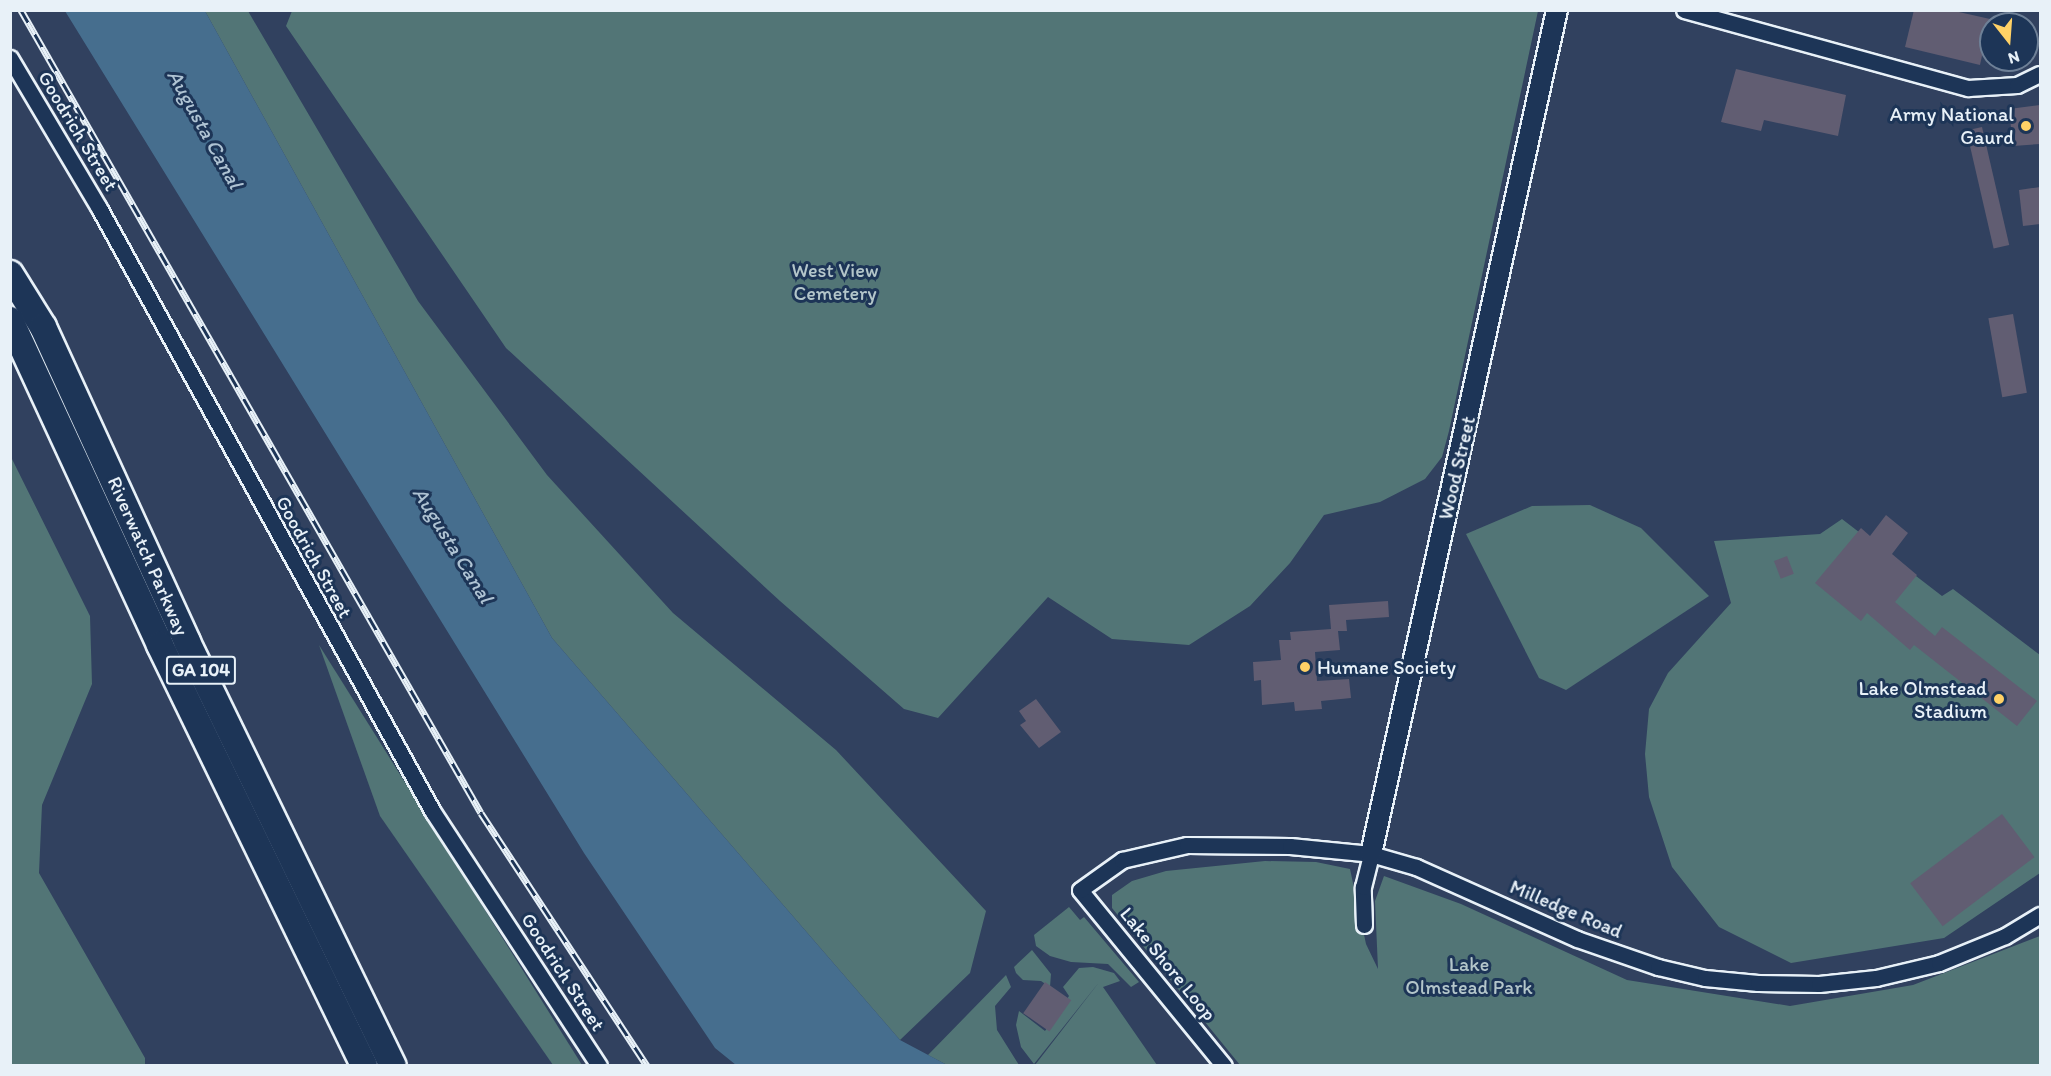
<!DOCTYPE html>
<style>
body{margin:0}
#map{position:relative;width:2051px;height:1076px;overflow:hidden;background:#31415f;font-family:Itim,sans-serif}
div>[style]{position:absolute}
.green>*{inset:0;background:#527576}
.water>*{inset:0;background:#466e8e}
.building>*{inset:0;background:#615d72;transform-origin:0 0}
.roads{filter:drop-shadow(2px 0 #e8f1f8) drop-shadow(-2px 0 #e8f1f8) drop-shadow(0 2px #e8f1f8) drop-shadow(0 -2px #e8f1f8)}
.minor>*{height:15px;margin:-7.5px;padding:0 7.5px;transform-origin:7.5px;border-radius:7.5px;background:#1d3557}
.tertiary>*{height:20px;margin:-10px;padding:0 10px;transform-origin:10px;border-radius:10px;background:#1d3557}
.primary>*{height:26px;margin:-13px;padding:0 13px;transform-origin:13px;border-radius:13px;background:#1d3557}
.rail>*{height:7px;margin-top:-3.5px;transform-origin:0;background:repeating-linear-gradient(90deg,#1d3557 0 14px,#e8f1f8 0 28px);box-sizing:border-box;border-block:2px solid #e8f1f8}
.dots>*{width:16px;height:16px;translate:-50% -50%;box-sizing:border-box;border:3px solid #1d3557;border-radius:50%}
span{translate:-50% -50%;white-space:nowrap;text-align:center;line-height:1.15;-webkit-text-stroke:6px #1d3557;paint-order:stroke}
.shield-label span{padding:2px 4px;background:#1d3557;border:2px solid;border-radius:4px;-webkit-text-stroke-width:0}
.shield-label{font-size:18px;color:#e8f1f8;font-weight:700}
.poi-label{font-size:20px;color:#e8f1f8}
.right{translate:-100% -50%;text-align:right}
.left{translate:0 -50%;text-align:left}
.street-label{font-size:20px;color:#e8f1f8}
.park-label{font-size:20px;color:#b4c6ca}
.water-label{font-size:21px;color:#afc3d3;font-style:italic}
.frame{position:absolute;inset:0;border:12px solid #e8f1f8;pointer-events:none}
.north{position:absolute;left:1979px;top:12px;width:60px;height:60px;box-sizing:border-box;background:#1d3557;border:2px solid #6e8097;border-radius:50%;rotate:163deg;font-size:16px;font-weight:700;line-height:24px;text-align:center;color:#e8f1f8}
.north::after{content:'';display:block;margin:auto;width:21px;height:27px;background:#ffd166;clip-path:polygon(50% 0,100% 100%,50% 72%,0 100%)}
</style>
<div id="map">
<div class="green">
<i style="clip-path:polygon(205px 11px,248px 11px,418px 301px,547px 475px,673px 613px,836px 750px,986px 911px,970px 973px,900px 1040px,552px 638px)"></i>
<i style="clip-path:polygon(292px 11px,292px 10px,1538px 11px,1449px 431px,1442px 457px,1425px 479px,1380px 502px,1324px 515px,1290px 563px,1250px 606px,1189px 645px,1112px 639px,1048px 597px,938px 718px,904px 709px,780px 601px,506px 348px,286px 26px)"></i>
<i style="clip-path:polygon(10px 455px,90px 616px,92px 684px,42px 805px,39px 873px,145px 1058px,145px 1065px,11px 1065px)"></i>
<i style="clip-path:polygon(1590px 505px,1641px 528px,1709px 596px,1566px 690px,1539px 678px,1466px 534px,1532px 506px)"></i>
<i style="clip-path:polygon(1842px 519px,1942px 596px,1953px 589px,2040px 655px,2040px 873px,1944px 938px,1791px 963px,1719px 927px,1672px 867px,1649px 797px,1645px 754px,1649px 709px,1668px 673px,1731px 603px,1714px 541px,1820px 534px)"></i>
<i style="clip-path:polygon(319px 645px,582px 1065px,553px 1065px,380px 816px)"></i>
<i style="clip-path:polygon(1265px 861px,1316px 862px,1350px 869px,1366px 944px,1378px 969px,1375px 901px,1384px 876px,1461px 904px,1627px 980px,1790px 1006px,1913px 985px,2040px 936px,2040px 1065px,1240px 1065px,1112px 908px,1112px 895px,1132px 881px,1166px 871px)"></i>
<i style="clip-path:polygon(1069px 907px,1080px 920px,1084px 917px,1139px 982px,1131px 987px,1108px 964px,1071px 962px,1050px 956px,1036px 946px,1034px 935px)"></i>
<i style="clip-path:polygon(1032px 950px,1051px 974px,1050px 987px,1041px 981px,1023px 980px,1016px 973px,1014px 967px)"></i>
<i style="clip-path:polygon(1093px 967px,1114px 973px,1120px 981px,1103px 987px,1157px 1065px,1035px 1065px,1100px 981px,1034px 1064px,1021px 1047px,1016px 1025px,1019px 1011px,1045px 1031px,1069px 996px,1063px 987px,1079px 968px)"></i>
<i style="clip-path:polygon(1006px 975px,1011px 987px,995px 1006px,997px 1030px,1019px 1065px,947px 1065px,928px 1055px)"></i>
</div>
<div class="water">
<i style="clip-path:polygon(65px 11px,205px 11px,552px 638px,900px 1040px,947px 1065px,736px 1065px,715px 1048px,584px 853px)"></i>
</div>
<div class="building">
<i style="clip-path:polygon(1914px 10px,1950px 10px,1990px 19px,1980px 65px,1905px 47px)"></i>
<i style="clip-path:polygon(1736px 69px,1846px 95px,1838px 136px,1764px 120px,1761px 131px,1721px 122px)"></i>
<i style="clip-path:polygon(2040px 105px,2040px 144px,2013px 146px,2009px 109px)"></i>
<i style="left:1982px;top:127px;width:121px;height:16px;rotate:77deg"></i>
<i style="clip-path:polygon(2040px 187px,2040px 224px,2023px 226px,2019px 190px)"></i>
<i style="left:2013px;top:314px;width:80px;height:25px;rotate:80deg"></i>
<i style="clip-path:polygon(1886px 515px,1908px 533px,1892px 554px,1917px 575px,1895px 602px,1935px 636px,1942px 627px,2037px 701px,2017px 726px,1914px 645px,1910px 650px,1867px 613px,1861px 621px,1815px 583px,1861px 528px,1870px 536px)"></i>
<i style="left:1787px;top:556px;width:19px;height:14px;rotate:69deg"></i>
<i style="clip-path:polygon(1388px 601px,1389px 617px,1346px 620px,1347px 631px,1338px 631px,1340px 650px,1315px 652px,1317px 681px,1349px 679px,1351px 698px,1321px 701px,1322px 709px,1295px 711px,1294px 702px,1262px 705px,1261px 680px,1254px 681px,1253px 662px,1281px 660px,1279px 640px,1291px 640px,1290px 632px,1331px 629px,1329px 605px)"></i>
<i style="clip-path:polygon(1036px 699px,1061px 732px,1039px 748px,1020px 725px,1026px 721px,1019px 711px)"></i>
<i style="left:2002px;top:814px;width:54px;height:115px;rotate:53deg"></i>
<i style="left:1045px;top:982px;width:32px;height:38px;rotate:35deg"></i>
</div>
<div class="roads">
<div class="minor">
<i style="left:1684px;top:10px;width:295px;rotate:15.4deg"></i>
<i style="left:1968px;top:88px;width:49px;rotate:-3.5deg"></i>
<i style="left:2017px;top:85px;width:25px;rotate:-26deg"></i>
<i style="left:10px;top:58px;width:174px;rotate:59.3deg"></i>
<i style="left:99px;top:208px;width:690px;rotate:61.06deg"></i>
<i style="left:433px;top:812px;width:303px;rotate:56.8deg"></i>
<i style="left:1364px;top:925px;width:38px;rotate:-92deg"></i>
<i style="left:1363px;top:887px;width:34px;rotate:-76deg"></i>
<i style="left:1224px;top:1066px;width:227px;rotate:-129.3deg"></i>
<i style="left:1080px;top:890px;width:52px;rotate:-35.5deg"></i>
<i style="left:1122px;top:860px;width:67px;rotate:-13deg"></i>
<i style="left:1187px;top:845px;width:103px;rotate:0.6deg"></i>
<i style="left:1290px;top:846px;width:81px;rotate:5.6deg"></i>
<i style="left:1371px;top:854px;width:47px;rotate:16.1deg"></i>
<i style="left:1416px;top:867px;width:176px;rotate:24.1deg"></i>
<i style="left:1577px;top:939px;width:86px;rotate:19.1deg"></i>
<i style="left:1658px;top:967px;width:48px;rotate:13.2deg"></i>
<i style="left:1705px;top:978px;width:53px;rotate:5.4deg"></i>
<i style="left:1758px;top:983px;width:61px;rotate:0.9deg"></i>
<i style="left:1819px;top:984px;width:57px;rotate:-6deg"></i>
<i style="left:1876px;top:978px;width:65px;rotate:-13.4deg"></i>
<i style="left:1939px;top:963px;width:71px;rotate:-22.2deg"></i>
<i style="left:2005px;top:936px;width:41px;rotate:-31deg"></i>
</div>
<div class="tertiary">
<i style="left:1371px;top:854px;width:864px;rotate:-77.57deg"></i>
</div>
<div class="primary">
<i style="left:10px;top:274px;width:62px;rotate:58.1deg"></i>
<i style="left:43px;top:327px;width:346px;rotate:65.4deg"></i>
<i style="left:187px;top:642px;width:471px;rotate:64.1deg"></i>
<i style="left:10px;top:320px;width:358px;rotate:65.2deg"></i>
<i style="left:160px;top:645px;width:468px;rotate:64.1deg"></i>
</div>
</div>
<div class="rail">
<i style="left:21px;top:10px;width:925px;rotate:60.19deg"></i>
<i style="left:481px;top:813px;width:303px;rotate:56.7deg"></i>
</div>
<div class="dots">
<i style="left:2026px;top:126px;background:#ffd166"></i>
<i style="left:1305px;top:667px;background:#ffd166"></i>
<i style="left:1999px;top:699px;background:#ffd166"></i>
</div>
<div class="shield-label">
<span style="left:201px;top:670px">GA 104</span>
</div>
<div class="poi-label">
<span class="right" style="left:2014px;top:126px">Army National<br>Gaurd</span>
<span class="left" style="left:1317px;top:667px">Humane Society</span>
<span class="right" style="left:1987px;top:700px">Lake Olmstead<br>Stadium</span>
</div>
<div class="street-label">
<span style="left:78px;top:131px;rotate:59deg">Goodrich Street</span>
<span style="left:1457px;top:468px;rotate:-77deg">Wood Street</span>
<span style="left:148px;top:556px;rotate:66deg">Riverwatch Parkway</span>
<span style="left:314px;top:557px;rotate:61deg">Goodrich Street</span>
<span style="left:1566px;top:909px;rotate:23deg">Milledge Road</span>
<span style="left:1168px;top:964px;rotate:51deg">Lake Shore Loop</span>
<span style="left:563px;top:972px;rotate:57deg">Goodrich Street</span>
</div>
<div class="park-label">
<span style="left:835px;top:282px">West View<br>Cemetery</span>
<span style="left:1469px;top:976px">Lake<br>Olmstead Park</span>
</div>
<div class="water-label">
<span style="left:205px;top:129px;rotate:61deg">Augusta Canal</span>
<span style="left:453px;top:545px;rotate:58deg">Augusta Canal</span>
</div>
<div class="frame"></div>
<div class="north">N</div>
</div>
